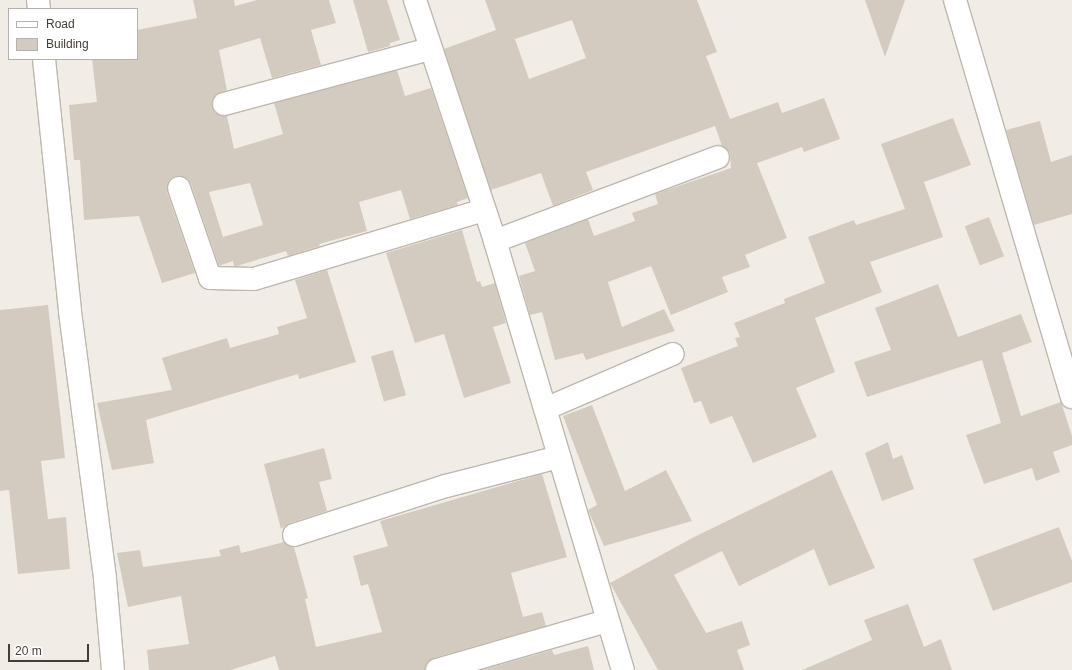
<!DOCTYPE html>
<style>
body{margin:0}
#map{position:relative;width:1072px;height:670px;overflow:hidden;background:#f1ede6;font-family:Arial,sans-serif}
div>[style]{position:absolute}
.building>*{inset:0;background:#d4cbc0;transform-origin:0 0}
.roads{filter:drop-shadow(1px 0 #beb7ad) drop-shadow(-1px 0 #beb7ad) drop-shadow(0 1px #beb7ad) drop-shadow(0 -1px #beb7ad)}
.minor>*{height:22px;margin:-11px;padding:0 11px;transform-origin:11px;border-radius:11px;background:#fff}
span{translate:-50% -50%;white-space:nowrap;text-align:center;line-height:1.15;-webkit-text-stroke:3.5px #fff;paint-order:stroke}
.legend{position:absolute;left:8px;top:8px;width:130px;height:52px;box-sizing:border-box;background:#fff;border:1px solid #b4b1af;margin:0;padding:5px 7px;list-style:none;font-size:12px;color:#433d36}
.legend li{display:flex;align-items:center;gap:8px;height:20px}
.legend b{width:20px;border:1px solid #b4b1af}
.scale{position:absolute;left:8px;top:644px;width:81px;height:18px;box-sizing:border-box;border:2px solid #433d36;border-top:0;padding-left:5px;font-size:12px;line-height:14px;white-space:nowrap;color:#433d36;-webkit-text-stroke:3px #fff;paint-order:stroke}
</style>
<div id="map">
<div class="building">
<i style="clip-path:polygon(evenodd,193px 0,234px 0,235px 6px,257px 0,329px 0,336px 23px,311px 30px,321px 65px,272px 78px,260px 38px,219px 50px,227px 90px,215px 95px,212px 107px,215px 113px,227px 116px,234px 149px,283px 134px,274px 103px,397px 70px,405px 96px,431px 88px,468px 198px,457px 202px,458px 205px,410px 219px,401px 190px,359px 202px,367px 231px,319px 244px,320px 246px,288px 256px,286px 251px,237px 266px,234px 266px,233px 261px,219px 266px,191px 184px,187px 178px,175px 176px,169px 180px,167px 192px,195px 273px,162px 283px,139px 216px,84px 220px,80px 160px,74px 160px,69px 105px,97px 102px,92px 59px,137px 59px,137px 30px,197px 18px,193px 0,250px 183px,263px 225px,223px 237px,209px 192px,250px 183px)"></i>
<i style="clip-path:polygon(353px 0,387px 0,400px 40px,390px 43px,390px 46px,368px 52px)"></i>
<i style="clip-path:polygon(evenodd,485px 0,697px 0,717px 52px,706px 56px,730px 119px,778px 102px,782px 113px,824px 98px,840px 139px,804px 152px,802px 147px,757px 163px,787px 238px,745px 255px,750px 267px,722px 277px,728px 292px,671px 315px,651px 266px,608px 282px,622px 327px,664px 309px,675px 331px,586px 360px,583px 353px,555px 360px,542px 312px,530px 315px,519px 276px,535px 271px,525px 243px,588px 219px,594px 236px,635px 221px,632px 213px,658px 204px,655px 194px,731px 168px,730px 153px,722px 146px,715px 126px,586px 172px,593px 190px,553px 206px,541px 173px,491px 190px,444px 49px,496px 30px,485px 0,572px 20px,586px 58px,529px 79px,515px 39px,572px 20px)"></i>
<i style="clip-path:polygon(865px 0,905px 0,885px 57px)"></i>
<i style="clip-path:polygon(953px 118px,971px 165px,924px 182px,943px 237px,870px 262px,882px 292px,815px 318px,835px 372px,796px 388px,817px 437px,753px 463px,732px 416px,710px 424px,701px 401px,694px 403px,681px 368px,738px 346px,735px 338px,740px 337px,734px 323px,785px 303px,784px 299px,825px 283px,808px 237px,854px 220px,856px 225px,905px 209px,881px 144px)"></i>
<i style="clip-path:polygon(1040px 121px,1051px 162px,1072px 155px,1072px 214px,1034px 225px,1006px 130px)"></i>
<i style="left:989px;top:217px;width:42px;height:26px;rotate:69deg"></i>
<i style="clip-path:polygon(462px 230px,477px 282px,480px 281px,482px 287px,495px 283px,506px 323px,493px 327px,511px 383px,464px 398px,444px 334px,415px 343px,386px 253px)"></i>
<i style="clip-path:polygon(327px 270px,356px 362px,299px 379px,298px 374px,146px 420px,154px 463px,112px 470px,97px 403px,172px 390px,162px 358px,227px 338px,230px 348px,279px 334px,277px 327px,307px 318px,295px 280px)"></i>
<i style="clip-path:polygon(938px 284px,958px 337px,1021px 314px,1032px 342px,1002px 353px,1021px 416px,1061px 402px,1072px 436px,1072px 445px,1053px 452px,1060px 472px,1036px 481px,1032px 468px,984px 484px,966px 435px,1001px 423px,982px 360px,867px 397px,854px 362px,891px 350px,875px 308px)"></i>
<i style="clip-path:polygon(48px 305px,65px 458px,41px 461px,48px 519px,66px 517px,70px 569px,18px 574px,9px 490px,0 491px,0 310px)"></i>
<i style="left:393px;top:350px;width:47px;height:23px;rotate:74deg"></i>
<i style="clip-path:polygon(592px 405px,625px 491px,666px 470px,692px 521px,604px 546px,588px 510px,597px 505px,563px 416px)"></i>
<i style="clip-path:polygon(888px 442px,893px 459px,902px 455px,914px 489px,882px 501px,865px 453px)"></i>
<i style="clip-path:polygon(324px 448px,332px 479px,319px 482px,327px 511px,290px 523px,281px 529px,264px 464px)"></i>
<i style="clip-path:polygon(832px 470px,875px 568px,829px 586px,814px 549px,739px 586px,722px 551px,674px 575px,706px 633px,742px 621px,750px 645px,737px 650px,744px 670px,658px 670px,610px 583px,694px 537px)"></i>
<i style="clip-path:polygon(542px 474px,567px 557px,511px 573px,523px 617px,542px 612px,546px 626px,434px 658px,428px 662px,425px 670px,279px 670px,275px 656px,231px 670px,149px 670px,147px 650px,189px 644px,181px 596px,128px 607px,117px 553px,140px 550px,143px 567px,221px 556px,219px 550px,239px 545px,241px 553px,284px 542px,294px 547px,308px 598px,305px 599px,316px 647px,382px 632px,368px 584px,361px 586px,353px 556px,388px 546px,380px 521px)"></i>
<i style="clip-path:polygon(1059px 527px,1072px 561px,1072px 582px,993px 611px,973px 559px)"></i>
<i style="clip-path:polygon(908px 604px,924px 647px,941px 639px,952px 670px,802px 670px,872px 640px,864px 620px)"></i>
<i style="clip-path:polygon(588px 646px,594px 670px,482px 670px,552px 650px,554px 655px)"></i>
</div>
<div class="roads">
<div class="minor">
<i style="left:38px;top:0;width:9px;rotate:84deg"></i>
<i style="left:415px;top:0;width:254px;rotate:71.6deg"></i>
<i style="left:495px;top:241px;width:448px;rotate:73.4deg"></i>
<i style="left:955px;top:0;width:414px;rotate:73.6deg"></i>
<i style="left:44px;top:59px;width:254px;rotate:84.1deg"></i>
<i style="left:70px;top:312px;width:269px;rotate:82.5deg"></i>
<i style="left:105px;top:579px;width:91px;rotate:85deg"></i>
<i style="left:224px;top:104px;width:212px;rotate:-15deg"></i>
<i style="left:179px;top:188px;width:95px;rotate:71deg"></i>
<i style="left:210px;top:278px;width:44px;rotate:1.3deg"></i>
<i style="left:254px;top:279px;width:240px;rotate:-16.7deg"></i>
<i style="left:495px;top:241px;width:238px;rotate:-20.6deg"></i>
<i style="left:545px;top:409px;width:139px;rotate:-23.3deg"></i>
<i style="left:294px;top:535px;width:160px;rotate:-17.9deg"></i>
<i style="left:446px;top:486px;width:117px;rotate:-14.4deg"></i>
<i style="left:437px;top:670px;width:177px;rotate:-16.1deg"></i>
</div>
</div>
<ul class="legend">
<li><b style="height:5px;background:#fff"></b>Road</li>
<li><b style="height:11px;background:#d4cbc0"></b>Building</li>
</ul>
<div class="scale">20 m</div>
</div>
